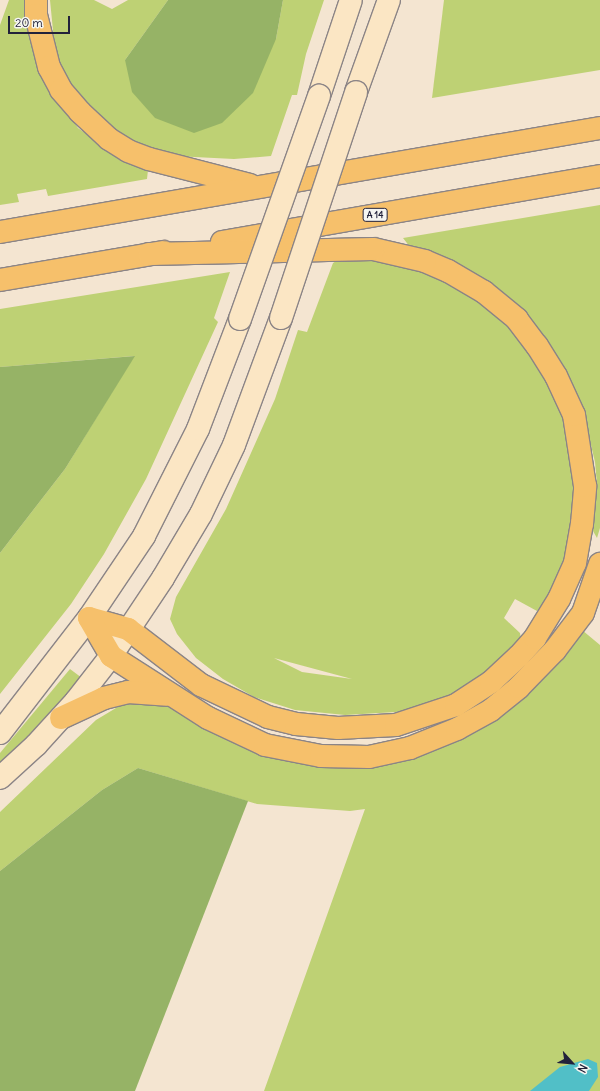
<!DOCTYPE html>
<style>
body{margin:0}
#map{position:relative;width:600px;height:1091px;overflow:hidden;background:#f4e5d1;font-family:Delius,sans-serif}
div>[style]{position:absolute}
.green>*{inset:0;background:#bed174}
.forest>*{inset:0;background:#96b366}
.water>*{inset:0;background:#51bfc7}
.roads{filter:drop-shadow(1px 0 #8b8486) drop-shadow(-1px 0 #8b8486) drop-shadow(0 1px #8b8486) drop-shadow(0 -1px #8b8486)}
.secondary>*{height:22px;margin:-11px;padding:0 11px;transform-origin:11px;border-radius:11px;background:#fbe6c4}
.motorway>*{height:22px;margin:-11px;padding:0 11px;transform-origin:11px;border-radius:11px;background:#f6c06b}
.bridges{filter:drop-shadow(1px 0 #8b8486) drop-shadow(-1px 0 #8b8486) drop-shadow(0 1px #8b8486) drop-shadow(0 -1px #8b8486)}
.secondary-bridge>*{height:22px;margin:-11px;padding:0 11px;transform-origin:11px;border-radius:11px;background:#fbe6c4}
span{translate:-50% -50%;white-space:nowrap;text-align:center;line-height:1.15;-webkit-text-stroke:3.5px #f6f6f2;paint-order:stroke}
.shield-label span{padding:1px 3px;background:#f6f6f2;border:1px solid;border-radius:3px;-webkit-text-stroke-width:0}
.shield-label{font-size:9px;color:#22223b;font-weight:700}
.north{position:absolute;left:552px;top:1043px;width:40px;height:40px;-webkit-text-stroke:3px #f6f6f2;paint-order:stroke;rotate:117deg;font-size:11px;font-weight:700;line-height:16px;text-align:center;color:#22223b}
.north::after{content:'';display:block;margin:auto;width:14px;height:18px;background:#22223b;clip-path:polygon(50% 0,100% 100%,50% 72%,0 100%)}
.scale{position:absolute;left:8px;top:16px;width:62px;height:18px;box-sizing:border-box;border:2px solid #22223b;border-top:0;padding-left:5px;font-size:12px;line-height:14px;white-space:nowrap;color:#22223b;-webkit-text-stroke:3px #f6f6f2;paint-order:stroke}
</style>
<div id="map">
<div class="green">
<i style="clip-path:polygon(9px 0,28px 0,62px 104px,78px 128px,121px 159px,148px 170px,147px 179px,48px 196px,46px 189px,17px 194px,19px 202px,0 205px,0 25px)"></i>
<i style="clip-path:polygon(50px 0,94px 0,112px 9px,128px 0,168px 0,125px 60px,276px 39px,283px 0,324px 0,306px 54px,297px 95px,292px 95px,271px 156px,234px 159px,175px 156px,129px 141px,107px 126px,74px 91px,64px 72px,55px 51px)"></i>
<i style="clip-path:polygon(444px 0,600px 0,600px 70px,432px 98px)"></i>
<i style="clip-path:polygon(600px 205px,600px 528px,597px 538px,593px 531px,597px 484px,595px 462px,583px 412px,562px 363px,538px 329px,506px 295px,486px 282px,410px 247px,403px 238px)"></i>
<i style="clip-path:polygon(evenodd,343px 257px,404px 263px,451px 281px,511px 324px,560px 400px,574px 463px,574px 527px,561px 572px,550px 595px,537px 611px,515px 599px,504px 618px,520px 633px,521px 640px,510px 654px,467px 686px,430px 706px,396px 712px,345px 715px,295px 710px,254px 697px,223px 679px,196px 658px,177px 634px,170px 619px,176px 597px,226px 509px,275px 399px,298px 330px,307px 332px,333px 263px,343px 257px,274px 658px,352px 679px,302px 672px,274px 658px)"></i>
<i style="clip-path:polygon(230px 272px,214px 318px,218px 322px,146px 479px,104px 554px,71px 604px,0 694px,0 553px,65px 469px,134px 356px,0 367px,0 309px)"></i>
<i style="clip-path:polygon(582px 630px,600px 645px,600px 1091px,264px 1091px,365px 809px,350px 811px,257px 804px,138px 768px,102px 790px,0 871px,0 812px,96px 720px,121px 705px,139px 702px,166px 706px,271px 751px,435px 748px)"></i>
<i style="clip-path:polygon(70px 669px,82px 678px,40px 726px,0 765px,0 753px)"></i>
</div>
<div class="forest">
<i style="clip-path:polygon(168px 0,283px 0,276px 39px,253px 93px,222px 123px,194px 133px,155px 118px,132px 92px,125px 60px)"></i>
<i style="clip-path:polygon(135px 356px,65px 469px,0 553px,0 367px)"></i>
<i style="clip-path:polygon(138px 768px,248px 801px,135px 1091px,0 1091px,0 871px,102px 790px)"></i>
</div>
<div class="water">
<i style="clip-path:polygon(588px 1059px,597px 1063px,598px 1077px,589px 1091px,530px 1091px,560px 1067px)"></i>
</div>
<div class="roads">
<div class="secondary">
<i style="left:356px;top:92px;width:98px;rotate:-70.3deg"></i>
<i style="left:319px;top:96px;width:101px;rotate:-71.6deg"></i>
<i style="left:0;top:733px;width:145px;rotate:-52.3deg"></i>
<i style="left:89px;top:618px;width:99px;rotate:-56.1deg"></i>
<i style="left:144px;top:536px;width:120px;rotate:-63.2deg"></i>
<i style="left:198px;top:429px;width:118px;rotate:-69.1deg"></i>
<i style="left:0;top:778px;width:49px;rotate:-42.5deg"></i>
<i style="left:36px;top:745px;width:59px;rotate:-47.7deg"></i>
<i style="left:76px;top:701px;width:57px;rotate:-52.1deg"></i>
<i style="left:111px;top:656px;width:94px;rotate:-56.3deg"></i>
<i style="left:163px;top:578px;width:74px;rotate:-59.3deg"></i>
<i style="left:201px;top:514px;width:76px;rotate:-64.4deg"></i>
<i style="left:234px;top:445px;width:135px;rotate:-69.7deg"></i>
</div>
<div class="motorway">
<i style="left:36px;top:0;width:15px;rotate:90deg"></i>
<i style="left:36px;top:15px;width:54px;rotate:76deg"></i>
<i style="left:49px;top:67px;width:26px;rotate:62deg"></i>
<i style="left:61px;top:90px;width:29px;rotate:49deg"></i>
<i style="left:80px;top:112px;width:40px;rotate:43deg"></i>
<i style="left:109px;top:139px;width:22px;rotate:32deg"></i>
<i style="left:128px;top:151px;width:22px;rotate:21deg"></i>
<i style="left:149px;top:159px;width:104px;rotate:14.4deg"></i>
<i style="left:0;top:232px;width:609px;rotate:-9.83deg"></i>
<i style="left:222px;top:242px;width:384px;rotate:-9.9deg"></i>
<i style="left:0;top:280px;width:166px;rotate:-9.7deg"></i>
<i style="left:89px;top:618px;width:41px;rotate:15.8deg"></i>
<i style="left:128px;top:629px;width:92px;rotate:37.5deg"></i>
<i style="left:201px;top:685px;width:74px;rotate:25.5deg"></i>
<i style="left:268px;top:717px;width:29px;rotate:14deg"></i>
<i style="left:296px;top:724px;width:42px;rotate:5.4deg"></i>
<i style="left:338px;top:728px;width:58px;rotate:-3deg"></i>
<i style="left:396px;top:725px;width:63px;rotate:-18.4deg"></i>
<i style="left:456px;top:705px;width:42px;rotate:-33.3deg"></i>
<i style="left:491px;top:682px;width:38px;rotate:-43deg"></i>
<i style="left:519px;top:656px;width:24px;rotate:-48deg"></i>
<i style="left:535px;top:638px;width:46px;rotate:-58.4deg"></i>
<i style="left:559px;top:599px;width:39px;rotate:-66deg"></i>
<i style="left:575px;top:563px;width:40px;rotate:-80deg"></i>
<i style="left:582px;top:524px;width:38px;rotate:-85deg"></i>
<i style="left:585px;top:486px;width:72px;rotate:-98.8deg"></i>
<i style="left:574px;top:415px;width:43px;rotate:-114.8deg"></i>
<i style="left:556px;top:376px;width:36px;rotate:-122deg"></i>
<i style="left:537px;top:346px;width:34px;rotate:-127deg"></i>
<i style="left:517px;top:319px;width:43px;rotate:-140.7deg"></i>
<i style="left:484px;top:292px;width:42px;rotate:-149.7deg"></i>
<i style="left:448px;top:271px;width:25px;rotate:-157deg"></i>
<i style="left:425px;top:261px;width:53px;rotate:-167deg"></i>
<i style="left:373px;top:249px;width:224px;rotate:178.7deg"></i>
<i style="left:89px;top:618px;width:44px;rotate:59.9deg"></i>
<i style="left:111px;top:656px;width:115px;rotate:32.6deg"></i>
<i style="left:208px;top:718px;width:63px;rotate:25.3deg"></i>
<i style="left:265px;top:745px;width:57px;rotate:11.1deg"></i>
<i style="left:321px;top:756px;width:48px;rotate:1.2deg"></i>
<i style="left:369px;top:757px;width:42px;rotate:-12.4deg"></i>
<i style="left:410px;top:748px;width:51px;rotate:-22deg"></i>
<i style="left:457px;top:729px;width:39px;rotate:-29deg"></i>
<i style="left:491px;top:710px;width:36px;rotate:-39deg"></i>
<i style="left:519px;top:687px;width:52px;rotate:-45.8deg"></i>
<i style="left:555px;top:650px;width:46px;rotate:-52.9deg"></i>
<i style="left:583px;top:613px;width:52px;rotate:-70.9deg"></i>
<i style="left:61px;top:718px;width:47px;rotate:-24.9deg"></i>
<i style="left:104px;top:698px;width:25px;rotate:-14deg"></i>
<i style="left:128px;top:692px;width:39px;rotate:4deg"></i>
</div>
</div>
<div class="bridges">
<div class="secondary-bridge">
<i style="left:281px;top:318px;width:238px;rotate:-71.6deg"></i>
<i style="left:240px;top:319px;width:237px;rotate:-70.5deg"></i>
</div>
</div>
<div class="shield-label">
<span style="left:375px;top:215px">A 14</span>
</div>
<div class="north">N</div>
<div class="scale">20 m</div>
</div>
